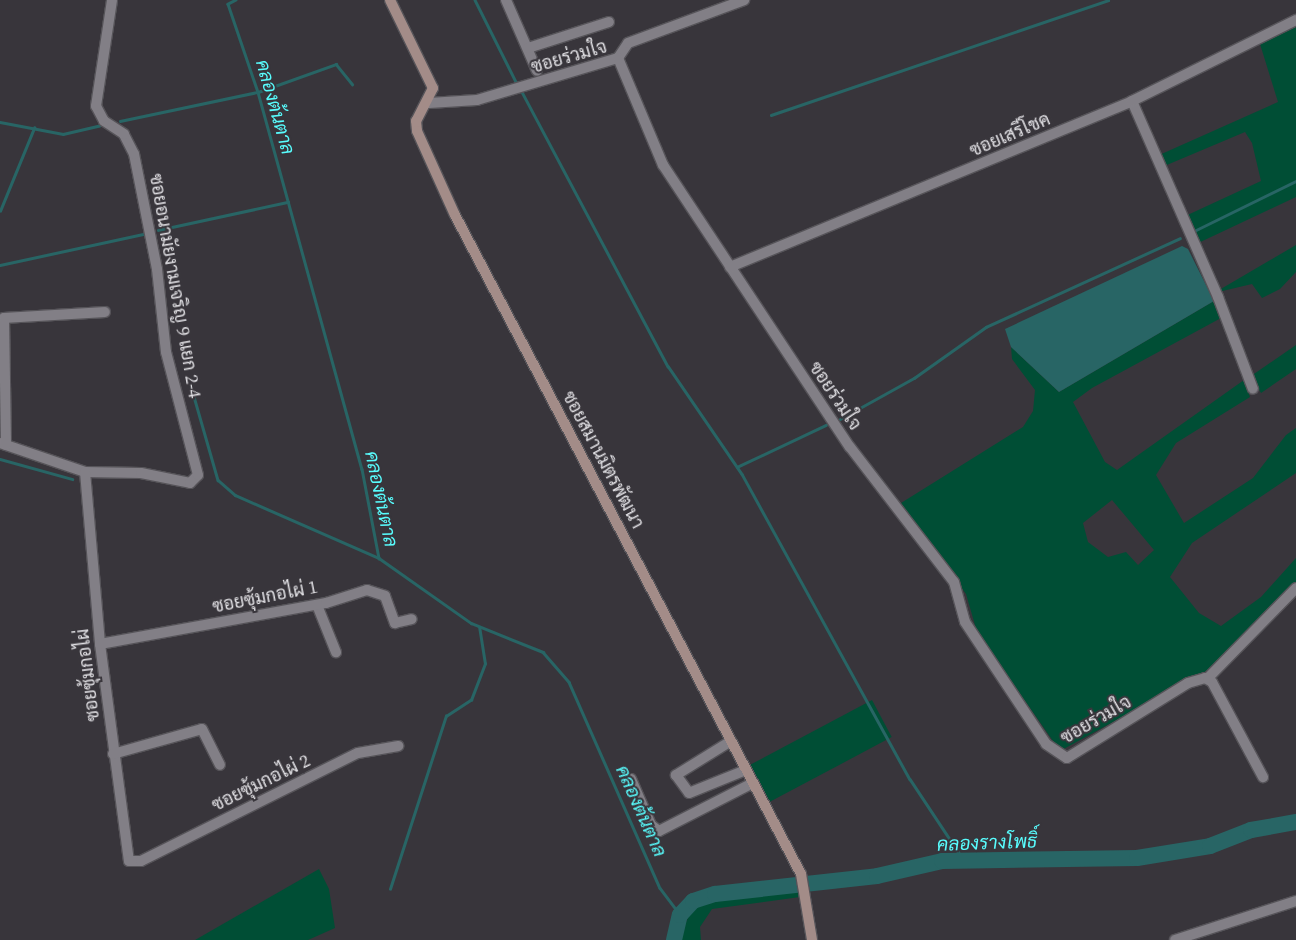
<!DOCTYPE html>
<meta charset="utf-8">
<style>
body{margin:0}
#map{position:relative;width:1296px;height:940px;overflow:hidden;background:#38353b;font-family:"Source Serif 4",Sarabun,serif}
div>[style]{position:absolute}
.green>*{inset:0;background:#004e35;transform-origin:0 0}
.water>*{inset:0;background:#286565}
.stream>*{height:2.5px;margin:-1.25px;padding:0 1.25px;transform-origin:1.25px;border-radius:1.25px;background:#286565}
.river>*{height:16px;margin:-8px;padding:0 8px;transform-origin:8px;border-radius:8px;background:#286565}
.roads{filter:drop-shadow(1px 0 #565459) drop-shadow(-1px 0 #565459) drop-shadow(0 1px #565459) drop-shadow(0 -1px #565459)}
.street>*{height:10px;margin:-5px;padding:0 5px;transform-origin:5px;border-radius:5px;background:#827f86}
.secondary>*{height:10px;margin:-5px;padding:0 5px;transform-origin:5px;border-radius:5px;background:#a38c88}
span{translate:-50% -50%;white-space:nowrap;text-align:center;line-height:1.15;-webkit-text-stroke:4px #38353b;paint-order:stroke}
.street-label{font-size:18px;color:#e2e1e5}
.water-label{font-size:19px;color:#58fcfd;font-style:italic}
</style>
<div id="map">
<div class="green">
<i style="clip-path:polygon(1296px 27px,1296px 197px,1194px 245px,1181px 218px,1261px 181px,1252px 143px,1245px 132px,1162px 167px,1157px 156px,1278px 102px,1260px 44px)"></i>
<i style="clip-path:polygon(1296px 245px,1296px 272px,1280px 289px,1262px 298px,1252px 284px,1214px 293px)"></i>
<i style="clip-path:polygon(evenodd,1214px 301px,1221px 318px,1092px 388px,1073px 402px,1105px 462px,1117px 470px,1244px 380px,1250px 397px,1176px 443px,1156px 475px,1184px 523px,1253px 478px,1286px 435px,1296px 428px,1296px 473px,1192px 543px,1170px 577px,1199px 613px,1221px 626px,1261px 597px,1296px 558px,1296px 584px,1206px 671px,1060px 751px,977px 632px,966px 594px,901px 503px,1023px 427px,1033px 411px,1035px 390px,1012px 359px,1011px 347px,1059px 392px,1214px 301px,1112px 500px,1154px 550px,1138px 565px,1126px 552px,1108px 557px,1088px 542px,1083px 523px,1112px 500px)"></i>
<i style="clip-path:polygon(1296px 345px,1296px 369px,1261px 393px,1251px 376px)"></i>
<i style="left:872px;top:700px;width:42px;height:138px;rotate:62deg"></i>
<i style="clip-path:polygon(319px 869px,329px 889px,335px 928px,308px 940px,195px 940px)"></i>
<i style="clip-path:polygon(798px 889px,800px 897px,712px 909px,700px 927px,701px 940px,678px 940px,691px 911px,711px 900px)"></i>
</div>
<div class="water">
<i style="clip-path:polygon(1182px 246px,1188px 249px,1214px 301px,1059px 392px,1011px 347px,1005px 329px)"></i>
</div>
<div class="stream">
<i style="left:236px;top:0;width:9px;rotate:153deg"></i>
<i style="left:228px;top:4px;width:93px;rotate:71.2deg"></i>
<i style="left:258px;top:92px;width:391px;rotate:74.6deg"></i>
<i style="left:362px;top:469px;width:91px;rotate:79.2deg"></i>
<i style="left:379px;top:558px;width:113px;rotate:35.2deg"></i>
<i style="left:471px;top:623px;width:78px;rotate:21.9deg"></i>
<i style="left:543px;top:652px;width:40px;rotate:49deg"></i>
<i style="left:569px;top:682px;width:225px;rotate:66.2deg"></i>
<i style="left:660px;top:888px;width:34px;rotate:53deg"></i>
<i style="left:475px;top:0;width:96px;rotate:63.4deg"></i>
<i style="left:521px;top:90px;width:313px;rotate:62deg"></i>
<i style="left:668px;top:366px;width:131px;rotate:55.6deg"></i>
<i style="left:742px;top:474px;width:348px;rotate:61.2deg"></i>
<i style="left:910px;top:779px;width:100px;rotate:56.5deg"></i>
<i style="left:771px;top:115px;width:356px;rotate:-18.8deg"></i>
<i style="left:120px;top:121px;width:141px;rotate:-11.9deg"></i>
<i style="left:258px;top:92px;width:83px;rotate:-19.7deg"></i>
<i style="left:336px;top:64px;width:26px;rotate:51deg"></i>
<i style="left:0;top:122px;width:64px;rotate:10.8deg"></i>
<i style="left:63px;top:134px;width:37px;rotate:-13deg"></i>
<i style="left:0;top:211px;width:90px;rotate:-67.7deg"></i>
<i style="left:158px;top:230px;width:133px;rotate:-12.2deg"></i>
<i style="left:1194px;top:231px;width:114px;rotate:-26.1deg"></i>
<i style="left:0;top:265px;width:146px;rotate:-12.2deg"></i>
<i style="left:191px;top:386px;width:98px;rotate:74deg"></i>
<i style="left:218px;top:480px;width:23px;rotate:41deg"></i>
<i style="left:235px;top:495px;width:157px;rotate:23.6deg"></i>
<i style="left:840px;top:419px;width:85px;rotate:-29deg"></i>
<i style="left:914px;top:378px;width:88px;rotate:-35.3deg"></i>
<i style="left:986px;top:327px;width:213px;rotate:-24.6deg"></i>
<i style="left:0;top:459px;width:75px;rotate:15.5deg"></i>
<i style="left:737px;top:467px;width:98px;rotate:-25.3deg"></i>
<i style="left:390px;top:889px;width:182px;rotate:-72.1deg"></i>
<i style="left:446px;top:716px;width:30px;rotate:-33deg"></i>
<i style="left:471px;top:700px;width:39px;rotate:-69deg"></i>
<i style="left:485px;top:664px;width:37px;rotate:-99deg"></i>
</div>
<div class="river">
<i style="left:674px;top:940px;width:26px;rotate:-77deg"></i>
<i style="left:680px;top:915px;width:19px;rotate:-47deg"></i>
<i style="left:693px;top:901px;width:23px;rotate:-18deg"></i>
<i style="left:715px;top:894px;width:163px;rotate:-6.3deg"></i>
<i style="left:877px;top:876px;width:67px;rotate:-13deg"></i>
<i style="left:942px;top:861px;width:195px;rotate:-0.9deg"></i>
<i style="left:1137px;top:858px;width:74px;rotate:-9.3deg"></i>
<i style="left:1210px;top:846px;width:44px;rotate:-21.3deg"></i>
<i style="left:1251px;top:830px;width:46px;rotate:-10.1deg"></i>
</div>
<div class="roads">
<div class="street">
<i style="left:506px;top:0;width:77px;rotate:66.4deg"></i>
<i style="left:528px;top:48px;width:85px;rotate:-17.8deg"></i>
<i style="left:618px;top:58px;width:18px;rotate:-56deg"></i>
<i style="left:628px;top:43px;width:124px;rotate:-20.3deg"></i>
<i style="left:1132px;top:101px;width:214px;rotate:66.3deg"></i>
<i style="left:1218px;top:297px;width:98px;rotate:69.2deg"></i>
<i style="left:429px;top:103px;width:48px;rotate:-3.6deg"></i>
<i style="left:477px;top:100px;width:147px;rotate:-16.6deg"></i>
<i style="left:618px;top:58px;width:116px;rotate:67.2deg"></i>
<i style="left:663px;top:165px;width:338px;rotate:56.5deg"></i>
<i style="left:850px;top:447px;width:170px;rotate:52.4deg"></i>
<i style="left:954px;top:582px;width:41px;rotate:74.6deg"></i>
<i style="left:965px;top:622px;width:146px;rotate:56.4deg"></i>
<i style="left:1046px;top:744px;width:25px;rotate:34deg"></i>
<i style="left:1067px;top:758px;width:142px;rotate:-31.8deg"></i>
<i style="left:1188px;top:683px;width:18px;rotate:-16deg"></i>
<i style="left:1205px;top:678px;width:8px;rotate:30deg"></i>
<i style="left:1212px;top:682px;width:108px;rotate:61.8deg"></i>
<i style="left:730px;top:267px;width:435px;rotate:-22.4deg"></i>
<i style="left:1132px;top:101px;width:183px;rotate:-26.3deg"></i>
<i style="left:0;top:443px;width:90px;rotate:18.8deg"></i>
<i style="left:85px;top:472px;width:56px;rotate:1deg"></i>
<i style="left:141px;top:473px;width:50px;rotate:11.5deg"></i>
<i style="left:190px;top:483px;width:11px;rotate:-45deg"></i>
<i style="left:198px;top:475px;width:127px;rotate:-104.6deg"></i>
<i style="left:166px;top:352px;width:83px;rotate:-96.2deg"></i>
<i style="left:157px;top:269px;width:117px;rotate:-101.3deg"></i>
<i style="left:134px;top:154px;width:22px;rotate:-117deg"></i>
<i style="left:124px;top:134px;width:24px;rotate:-147deg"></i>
<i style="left:104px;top:121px;width:17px;rotate:-118deg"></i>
<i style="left:96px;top:106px;width:107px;rotate:-81.4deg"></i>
<i style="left:6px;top:445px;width:127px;rotate:-90.9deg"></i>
<i style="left:4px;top:318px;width:101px;rotate:-3.4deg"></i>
<i style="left:85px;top:472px;width:173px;rotate:85deg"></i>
<i style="left:100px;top:644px;width:219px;rotate:82.4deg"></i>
<i style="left:129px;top:861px;width:12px"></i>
<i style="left:141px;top:861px;width:242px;rotate:-26.5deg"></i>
<i style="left:358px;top:753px;width:41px;rotate:-9.9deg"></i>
<i style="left:317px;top:605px;width:51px;rotate:68deg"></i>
<i style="left:100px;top:644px;width:230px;rotate:-10.3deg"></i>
<i style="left:326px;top:603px;width:43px;rotate:-17.6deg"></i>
<i style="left:367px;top:590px;width:19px;rotate:18deg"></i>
<i style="left:385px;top:596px;width:29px;rotate:70deg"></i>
<i style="left:395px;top:623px;width:17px;rotate:-13deg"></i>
<i style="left:1208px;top:678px;width:126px;rotate:-45.6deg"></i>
<i style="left:731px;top:741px;width:65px;rotate:148.3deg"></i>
<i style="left:676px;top:775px;width:22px;rotate:54deg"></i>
<i style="left:689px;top:793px;width:61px;rotate:-22deg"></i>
<i style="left:113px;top:754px;width:92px;rotate:-15.7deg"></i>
<i style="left:202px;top:729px;width:40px;rotate:63.4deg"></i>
<i style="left:631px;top:779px;width:50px;rotate:66.5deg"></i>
<i style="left:651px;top:825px;width:10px;rotate:37deg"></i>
<i style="left:659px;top:831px;width:106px;rotate:-27.1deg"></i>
<i style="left:1175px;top:940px;width:127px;rotate:-17.9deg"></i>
</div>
<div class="secondary">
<i style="left:390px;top:0;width:98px;rotate:64deg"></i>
<i style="left:433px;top:88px;width:37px;rotate:117deg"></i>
<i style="left:416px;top:121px;width:10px;rotate:84deg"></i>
<i style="left:417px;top:131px;width:92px;rotate:65.7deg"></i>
<i style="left:455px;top:215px;width:744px;rotate:62.3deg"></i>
<i style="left:801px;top:874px;width:67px;rotate:80.5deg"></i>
</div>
</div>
<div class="street-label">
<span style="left:569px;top:57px;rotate:-16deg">ซอยร่วมใจ</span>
<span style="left:1010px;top:135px;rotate:-23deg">ซอยเสรีโชค</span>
<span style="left:175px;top:286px;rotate:80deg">ซอยอนามัยงามเจริญ 9 แยก 2-4</span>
<span style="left:835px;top:396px;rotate:56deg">ซอยร่วมใจ</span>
<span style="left:603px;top:460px;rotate:62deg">ซอยสมานมิตรพัฒนา</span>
<span style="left:265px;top:597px;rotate:-11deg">ซอยซุ้มกอไผ่ 1</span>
<span style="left:88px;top:675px;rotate:-97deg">ซอยซุ้มกอไผ่</span>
<span style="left:1096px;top:720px;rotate:-30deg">ซอยร่วมใจ</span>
<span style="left:261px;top:783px;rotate:-26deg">ซอยซุ้มกอไผ่ 2</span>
</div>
<div class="water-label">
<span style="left:275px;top:107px;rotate:74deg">คลองต้นตาล</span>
<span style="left:381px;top:499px;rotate:78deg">คลองต้นตาล</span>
<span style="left:641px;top:811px;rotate:66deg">คลองต้นตาล</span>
<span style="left:987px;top:843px;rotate:-2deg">คลองรางโพธิ์</span>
</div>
</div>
